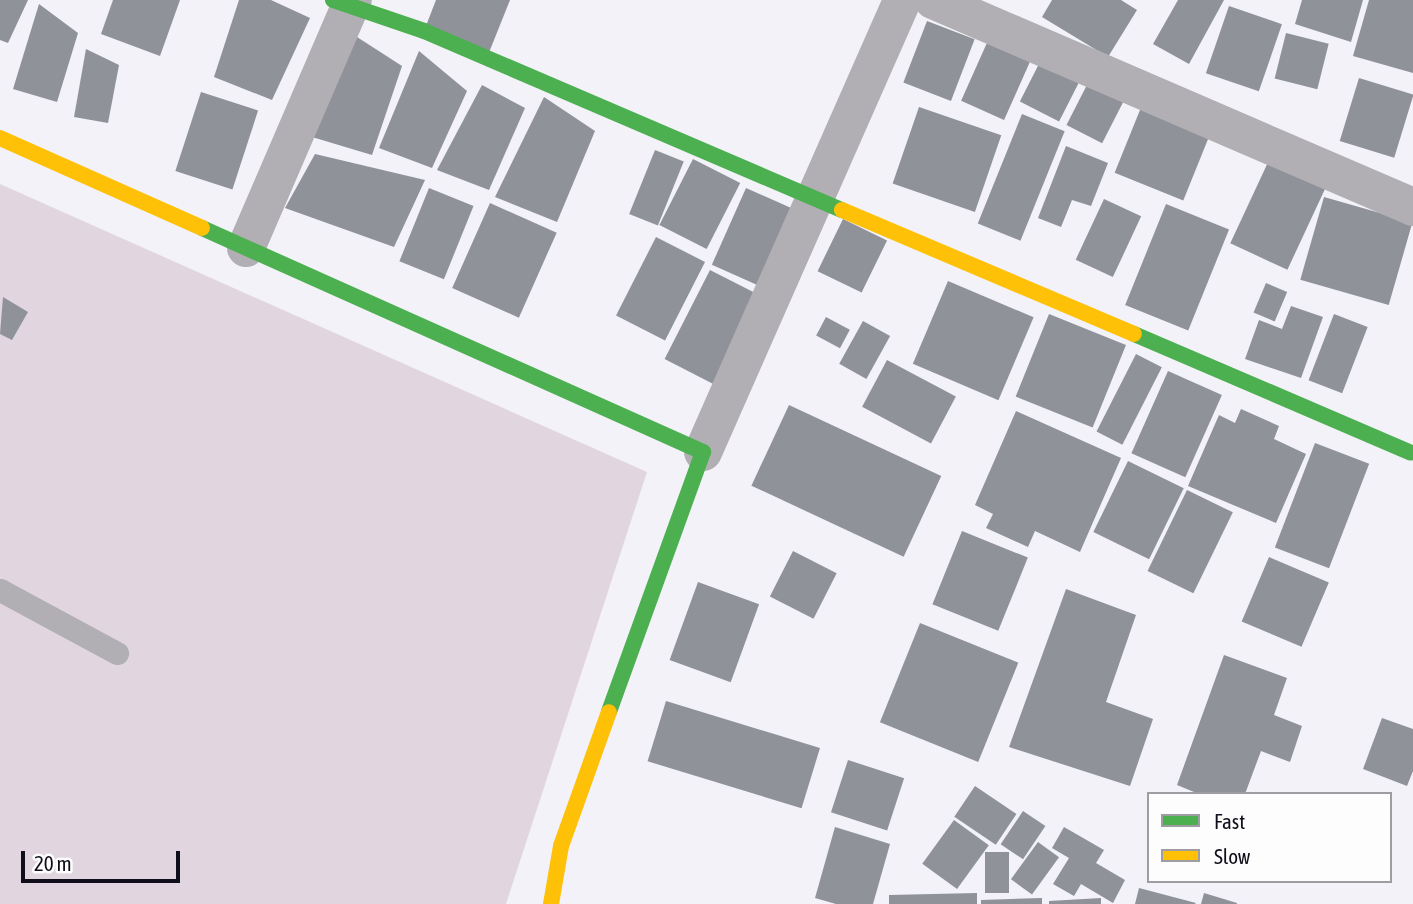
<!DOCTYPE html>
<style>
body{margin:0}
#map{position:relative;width:1413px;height:904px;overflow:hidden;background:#f2f2f8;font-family:"Asap Condensed",sans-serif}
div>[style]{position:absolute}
.green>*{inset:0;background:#e1d6e0}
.building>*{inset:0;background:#8f9299;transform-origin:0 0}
.lane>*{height:23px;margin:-11.5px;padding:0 11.5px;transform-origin:11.5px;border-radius:11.5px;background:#b1afb3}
.street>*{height:38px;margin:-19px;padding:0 19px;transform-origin:19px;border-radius:19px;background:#b1afb3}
.fast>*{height:16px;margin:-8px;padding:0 8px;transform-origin:8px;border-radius:8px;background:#4caf50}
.slow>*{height:16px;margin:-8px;padding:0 8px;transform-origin:8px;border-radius:8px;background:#ffc107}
span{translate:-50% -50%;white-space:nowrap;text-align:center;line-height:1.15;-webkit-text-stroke:7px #fdfdfd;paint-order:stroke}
.legend{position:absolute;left:1147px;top:792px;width:245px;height:91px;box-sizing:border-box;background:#fdfdfd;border:2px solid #9e9da2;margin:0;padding:9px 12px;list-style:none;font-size:21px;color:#0f0e1a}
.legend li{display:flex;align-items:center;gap:14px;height:35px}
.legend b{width:35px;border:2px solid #9e9da2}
.scale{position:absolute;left:21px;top:851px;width:159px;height:32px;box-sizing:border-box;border:4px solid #0f0e1a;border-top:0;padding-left:9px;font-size:21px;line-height:24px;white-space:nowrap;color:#0f0e1a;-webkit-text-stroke:5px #fdfdfd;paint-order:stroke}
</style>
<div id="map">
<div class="green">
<i style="clip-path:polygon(0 184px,647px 472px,506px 904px,0 904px)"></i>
</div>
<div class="building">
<i style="clip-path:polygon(0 0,28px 0,8px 43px,0 40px)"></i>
<i style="clip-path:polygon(113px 0,180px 0,160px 56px,101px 34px)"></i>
<i style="clip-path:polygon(239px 0,271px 0,310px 18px,272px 100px,214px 77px)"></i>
<i style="clip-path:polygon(436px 0,510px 0,488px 55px,424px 31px)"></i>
<i style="clip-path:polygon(1052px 0,1121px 0,1137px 10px,1108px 57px,1042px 17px)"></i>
<i style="clip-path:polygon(1178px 0,1224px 0,1189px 64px,1153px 44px)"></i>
<i style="clip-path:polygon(1302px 0,1363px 0,1351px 42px,1295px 24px)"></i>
<i style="clip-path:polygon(1369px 0,1413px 0,1413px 73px,1353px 56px)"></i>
<i style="clip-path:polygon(39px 4px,78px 33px,57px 102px,13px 89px)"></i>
<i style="left:1229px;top:6px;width:56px;height:71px;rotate:19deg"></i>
<i style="left:927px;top:21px;width:51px;height:66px;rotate:21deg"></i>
<i style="left:1286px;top:33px;width:44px;height:47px;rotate:14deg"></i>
<i style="left:990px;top:36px;width:47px;height:71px;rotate:24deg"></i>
<i style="clip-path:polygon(357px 37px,402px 66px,372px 155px,312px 137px)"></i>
<i style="clip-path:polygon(86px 49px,119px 65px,108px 123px,74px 117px)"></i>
<i style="clip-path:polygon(419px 51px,467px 91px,432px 168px,379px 148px)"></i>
<i style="left:1043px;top:56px;width:44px;height:51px;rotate:27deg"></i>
<i style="left:1091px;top:77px;width:40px;height:54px;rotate:27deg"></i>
<i style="left:1359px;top:78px;width:57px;height:66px;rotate:17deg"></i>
<i style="clip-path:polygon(482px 85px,525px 108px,489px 190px,437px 170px)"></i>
<i style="left:201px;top:92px;width:60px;height:83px;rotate:18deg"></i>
<i style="clip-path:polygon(544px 97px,595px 131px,557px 222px,495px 197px)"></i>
<i style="left:1142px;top:105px;width:74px;height:73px;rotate:22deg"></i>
<i style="left:919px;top:107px;width:87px;height:81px;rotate:19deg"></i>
<i style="left:1022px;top:114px;width:46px;height:118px;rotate:22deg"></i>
<i style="clip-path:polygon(1066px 146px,1108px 163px,1091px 206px,1072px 200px,1061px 227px,1038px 218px)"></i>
<i style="left:655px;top:150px;width:31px;height:69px;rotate:22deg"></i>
<i style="clip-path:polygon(315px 154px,425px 180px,394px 247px,285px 208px)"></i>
<i style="left:1270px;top:158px;width:63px;height:94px;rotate:25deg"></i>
<i style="left:693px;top:159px;width:53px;height:74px;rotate:27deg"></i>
<i style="left:429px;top:188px;width:48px;height:79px;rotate:22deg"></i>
<i style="left:746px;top:188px;width:58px;height:84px;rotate:24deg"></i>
<i style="left:1324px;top:197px;width:92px;height:86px;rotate:16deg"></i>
<i style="left:1104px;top:199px;width:41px;height:67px;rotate:25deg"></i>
<i style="left:490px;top:203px;width:73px;height:93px;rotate:24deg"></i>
<i style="left:1166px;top:204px;width:68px;height:109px;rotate:22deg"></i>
<i style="left:843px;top:219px;width:49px;height:58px;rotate:26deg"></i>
<i style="left:656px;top:237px;width:55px;height:88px;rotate:27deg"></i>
<i style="left:710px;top:270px;width:59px;height:100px;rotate:27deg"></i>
<i style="left:948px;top:281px;width:93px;height:90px;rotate:23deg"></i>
<i style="left:1266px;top:283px;width:23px;height:32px;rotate:23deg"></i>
<i style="clip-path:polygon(3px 297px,28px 312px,12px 340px,0 334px)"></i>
<i style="clip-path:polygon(1291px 306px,1323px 317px,1301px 378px,1245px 359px,1259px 320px,1282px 329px)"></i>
<i style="left:1049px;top:314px;width:83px;height:89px;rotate:22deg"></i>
<i style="left:1334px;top:314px;width:36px;height:71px;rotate:21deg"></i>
<i style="left:826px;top:317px;width:27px;height:21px;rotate:28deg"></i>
<i style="left:863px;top:321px;width:31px;height:49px;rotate:29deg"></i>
<i style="left:1136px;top:354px;width:29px;height:87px;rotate:27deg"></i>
<i style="left:887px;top:360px;width:78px;height:53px;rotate:28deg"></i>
<i style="left:1168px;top:371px;width:59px;height:90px;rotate:24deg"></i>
<i style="left:789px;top:405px;width:168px;height:89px;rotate:25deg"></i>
<i style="clip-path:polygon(1241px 409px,1279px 426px,1274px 439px,1306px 454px,1276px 523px,1188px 486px,1219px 415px,1235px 423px)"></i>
<i style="clip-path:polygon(1016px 411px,1121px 458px,1080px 552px,1035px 531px,1028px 547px,986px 528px,993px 514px,975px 505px)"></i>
<i style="left:1315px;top:443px;width:58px;height:112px;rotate:21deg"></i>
<i style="left:1128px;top:461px;width:62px;height:79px;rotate:26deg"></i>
<i style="left:1187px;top:490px;width:51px;height:90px;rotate:26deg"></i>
<i style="left:962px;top:531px;width:71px;height:79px;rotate:22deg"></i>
<i style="left:793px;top:551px;width:49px;height:51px;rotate:27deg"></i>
<i style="left:1269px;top:557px;width:65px;height:70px;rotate:23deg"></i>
<i style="left:698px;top:582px;width:65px;height:83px;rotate:20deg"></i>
<i style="clip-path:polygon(1066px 589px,1136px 615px,1106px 702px,1153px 719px,1130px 786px,1009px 747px)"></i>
<i style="left:920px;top:623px;width:106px;height:107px;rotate:22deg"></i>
<i style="clip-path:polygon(1224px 655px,1287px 678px,1274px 715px,1302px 726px,1290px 762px,1261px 751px,1245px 794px,1199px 794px,1177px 785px)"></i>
<i style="left:666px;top:701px;width:161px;height:63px;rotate:17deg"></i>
<i style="clip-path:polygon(1382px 718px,1413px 729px,1413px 771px,1407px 786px,1363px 769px)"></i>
<i style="left:848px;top:760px;width:59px;height:55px;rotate:18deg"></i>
<i style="left:975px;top:786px;width:50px;height:37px;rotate:34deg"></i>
<i style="left:1023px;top:811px;width:27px;height:40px;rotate:34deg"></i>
<i style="left:954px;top:820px;width:43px;height:54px;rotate:36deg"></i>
<i style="clip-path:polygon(835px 827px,890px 844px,873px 904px,836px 904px,815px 898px)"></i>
<i style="clip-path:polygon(1064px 827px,1104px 850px,1096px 863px,1125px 880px,1113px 903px,1081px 884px,1074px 896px,1053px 884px,1069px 858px,1052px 848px)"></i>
<i style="left:1038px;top:842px;width:26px;height:46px;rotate:36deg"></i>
<i style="left:985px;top:852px;width:24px;height:41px"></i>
<i style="clip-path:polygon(1139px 888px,1196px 903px,1195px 904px,1135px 904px)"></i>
<i style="clip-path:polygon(977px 893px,977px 904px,889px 904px,889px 895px)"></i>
<i style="clip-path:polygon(1204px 893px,1237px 903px,1237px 904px,1201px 904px)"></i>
<i style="clip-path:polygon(1042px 898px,1042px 904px,981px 904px,981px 900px)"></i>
<i style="clip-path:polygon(1101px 898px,1101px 904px,1049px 904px,1049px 901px)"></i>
</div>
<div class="lane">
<i style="left:0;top:590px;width:133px;rotate:28.3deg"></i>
</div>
<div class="street">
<i style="left:933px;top:0;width:523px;rotate:23.33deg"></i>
<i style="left:246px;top:248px;width:270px;rotate:-66.7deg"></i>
<i style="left:703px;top:452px;width:494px;rotate:-66.2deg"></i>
</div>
<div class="fast">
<i style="left:333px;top:0;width:96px;rotate:18.8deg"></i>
<i style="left:424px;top:31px;width:455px;rotate:23.2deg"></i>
<i style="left:202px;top:228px;width:549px;rotate:24.09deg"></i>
<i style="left:703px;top:452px;width:276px;rotate:109.9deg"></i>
<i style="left:1134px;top:334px;width:301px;rotate:23.2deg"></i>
</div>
<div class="slow">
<i style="left:0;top:138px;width:221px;rotate:24deg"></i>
<i style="left:842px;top:210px;width:317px;rotate:23deg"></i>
<i style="left:551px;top:904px;width:59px;rotate:-80.2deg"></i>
<i style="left:561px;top:846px;width:142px;rotate:-70.3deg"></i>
</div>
<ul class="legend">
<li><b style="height:9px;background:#4caf50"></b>Fast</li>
<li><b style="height:9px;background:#ffc107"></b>Slow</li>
</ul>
<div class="scale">20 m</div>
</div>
